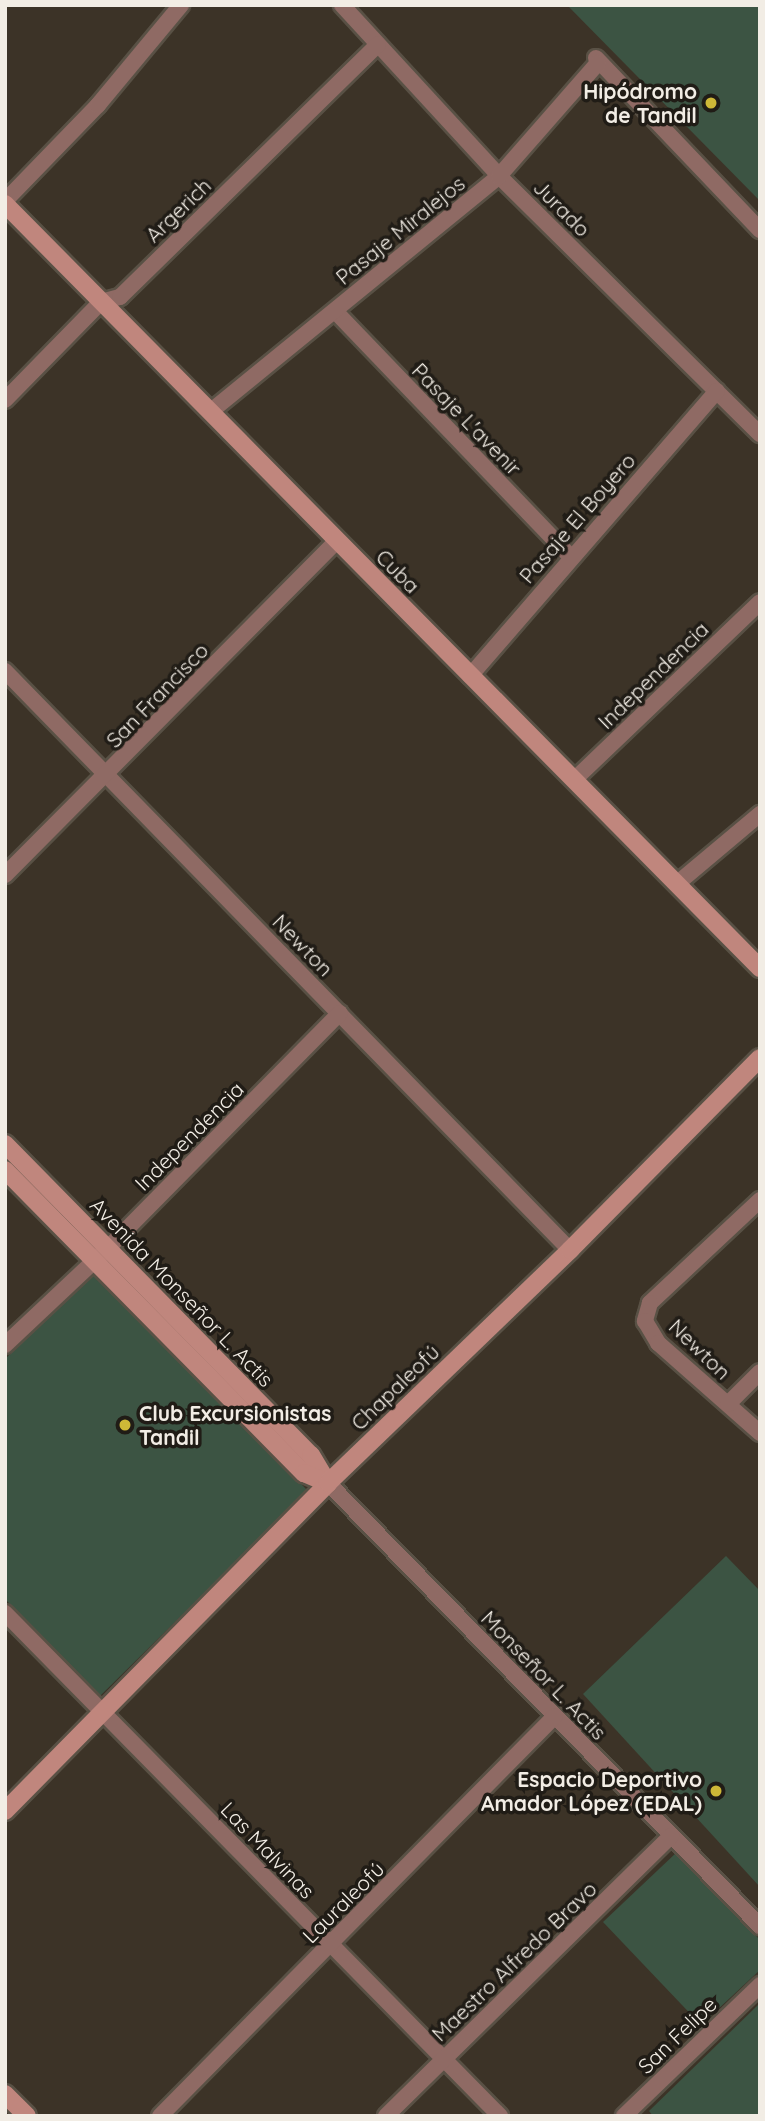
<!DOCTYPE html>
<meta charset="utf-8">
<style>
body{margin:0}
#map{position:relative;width:765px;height:2121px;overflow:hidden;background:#3c3327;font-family:Quicksand,sans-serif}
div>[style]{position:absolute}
.green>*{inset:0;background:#3c5443}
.roads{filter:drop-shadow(2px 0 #595145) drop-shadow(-2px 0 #595145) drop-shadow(0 2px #595145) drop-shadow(0 -2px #595145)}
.street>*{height:16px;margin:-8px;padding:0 8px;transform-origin:8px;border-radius:8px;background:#8f6a64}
.secondary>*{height:18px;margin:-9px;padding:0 9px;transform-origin:9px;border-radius:9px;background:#c0867d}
.dots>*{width:19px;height:19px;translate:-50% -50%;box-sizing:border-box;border:4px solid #201c16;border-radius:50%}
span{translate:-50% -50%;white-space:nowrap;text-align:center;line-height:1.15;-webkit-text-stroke:7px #201c16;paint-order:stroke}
.poi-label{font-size:21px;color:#f2ede5;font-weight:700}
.right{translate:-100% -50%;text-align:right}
.left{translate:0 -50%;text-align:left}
.street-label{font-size:21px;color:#f2ede5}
.frame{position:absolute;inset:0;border:7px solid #f2ede5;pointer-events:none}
</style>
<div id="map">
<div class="green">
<i style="clip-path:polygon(567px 5px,760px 5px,760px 201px)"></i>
<i style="clip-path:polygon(94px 1272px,308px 1491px,100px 1696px,5px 1599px,5px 1359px)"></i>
<i style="clip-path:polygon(726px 1556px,760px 1591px,760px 1887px,583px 1694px)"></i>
<i style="clip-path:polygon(677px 1852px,760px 1940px,760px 1970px,701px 2025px,603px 1922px)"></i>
<i style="clip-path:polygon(760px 2003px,760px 2116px,653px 2116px,649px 2111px)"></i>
</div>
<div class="roads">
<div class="street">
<i style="left:342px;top:5px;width:232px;rotate:47.4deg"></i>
<i style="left:499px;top:176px;width:367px;rotate:44.7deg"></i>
<i style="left:596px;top:58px;width:238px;rotate:46.4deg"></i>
<i style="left:5px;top:201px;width:134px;rotate:-45.9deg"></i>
<i style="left:98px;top:105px;width:130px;rotate:-50.3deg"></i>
<i style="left:335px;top:311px;width:339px;rotate:46.2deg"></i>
<i style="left:5px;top:400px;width:137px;rotate:-45.6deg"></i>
<i style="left:101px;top:302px;width:20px;rotate:-15deg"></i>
<i style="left:120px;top:297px;width:361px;rotate:-44.4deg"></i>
<i style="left:210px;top:412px;width:373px;rotate:-39.2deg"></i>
<i style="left:499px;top:176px;width:150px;rotate:-48.8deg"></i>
<i style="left:5px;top:671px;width:809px;rotate:45.7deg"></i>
<i style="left:470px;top:676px;width:377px;rotate:-49.1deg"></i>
<i style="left:575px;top:779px;width:256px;rotate:-43.7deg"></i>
<i style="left:5px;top:875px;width:470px;rotate:-45.2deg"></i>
<i style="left:679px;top:882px;width:106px;rotate:-40deg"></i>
<i style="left:760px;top:1200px;width:151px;rotate:136.9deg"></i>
<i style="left:650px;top:1303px;width:19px;rotate:106deg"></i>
<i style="left:645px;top:1321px;width:26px;rotate:59deg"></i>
<i style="left:658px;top:1343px;width:136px;rotate:41.4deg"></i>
<i style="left:5px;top:1345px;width:141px;rotate:-43.3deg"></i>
<i style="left:108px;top:1248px;width:330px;rotate:-45.4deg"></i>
<i style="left:728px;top:1404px;width:45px;rotate:-45deg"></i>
<i style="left:328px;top:1483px;width:619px;rotate:45.72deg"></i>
<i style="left:5px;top:1613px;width:706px;rotate:45.46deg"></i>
<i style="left:160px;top:2116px;width:562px;rotate:-45.36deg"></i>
<i style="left:386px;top:2116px;width:400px;rotate:-44.5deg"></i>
<i style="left:624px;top:2116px;width:189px;rotate:-43.9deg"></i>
</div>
<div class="secondary">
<i style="left:5px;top:204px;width:1074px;rotate:45.34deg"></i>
<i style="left:5px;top:1144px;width:436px;rotate:45.5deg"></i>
<i style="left:311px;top:1455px;width:33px;rotate:59deg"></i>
<i style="left:5px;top:1170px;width:426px;rotate:45.4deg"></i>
<i style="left:304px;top:1473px;width:26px;rotate:23deg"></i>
<i style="left:5px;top:1811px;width:460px;rotate:-45.4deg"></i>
<i style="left:328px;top:1483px;width:336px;rotate:-43.9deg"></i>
<i style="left:570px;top:1250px;width:270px;rotate:-45.3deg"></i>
<i style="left:5px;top:2094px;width:31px;rotate:45deg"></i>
</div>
</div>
<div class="dots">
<i style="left:711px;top:103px;background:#ceb837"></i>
<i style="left:125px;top:1425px;background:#ceb837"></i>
<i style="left:716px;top:1791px;background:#ceb837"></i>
</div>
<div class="poi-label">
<span class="right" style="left:697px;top:103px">Hipódromo<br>de Tandil</span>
<span class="left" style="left:139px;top:1425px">Club Excursionistas<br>Tandil</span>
<span class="right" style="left:702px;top:1791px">Espacio Deportivo<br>Amador López (EDAL)</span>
</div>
<div class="street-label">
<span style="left:562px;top:208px;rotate:45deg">Jurado</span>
<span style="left:178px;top:210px;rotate:-44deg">Argerich</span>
<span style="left:400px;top:230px;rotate:-39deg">Pasaje Miralejos</span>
<span style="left:467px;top:419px;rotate:46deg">Pasaje L'avenir</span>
<span style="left:577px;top:518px;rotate:-49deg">Pasaje El Boyero</span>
<span style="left:398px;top:571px;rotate:45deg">Cuba</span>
<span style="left:653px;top:675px;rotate:-44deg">Independencia</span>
<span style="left:157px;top:695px;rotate:-46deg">San Francisco</span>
<span style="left:303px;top:945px;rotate:46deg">Newton</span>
<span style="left:189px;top:1136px;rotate:-45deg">Independencia</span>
<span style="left:182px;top:1292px;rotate:46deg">Avenida Monseñor L. Actis</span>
<span style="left:700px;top:1349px;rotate:44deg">Newton</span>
<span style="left:395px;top:1387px;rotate:-44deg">Chapaleofú</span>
<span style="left:544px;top:1675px;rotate:46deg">Monseñor L. Actis</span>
<span style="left:268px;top:1850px;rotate:46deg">Las Malvinas</span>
<span style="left:343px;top:1902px;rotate:-45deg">Lauraleofú</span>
<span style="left:514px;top:1961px;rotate:-44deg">Maestro Alfredo Bravo</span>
<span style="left:677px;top:2035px;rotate:-44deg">San Felipe</span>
</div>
<div class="frame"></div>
</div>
